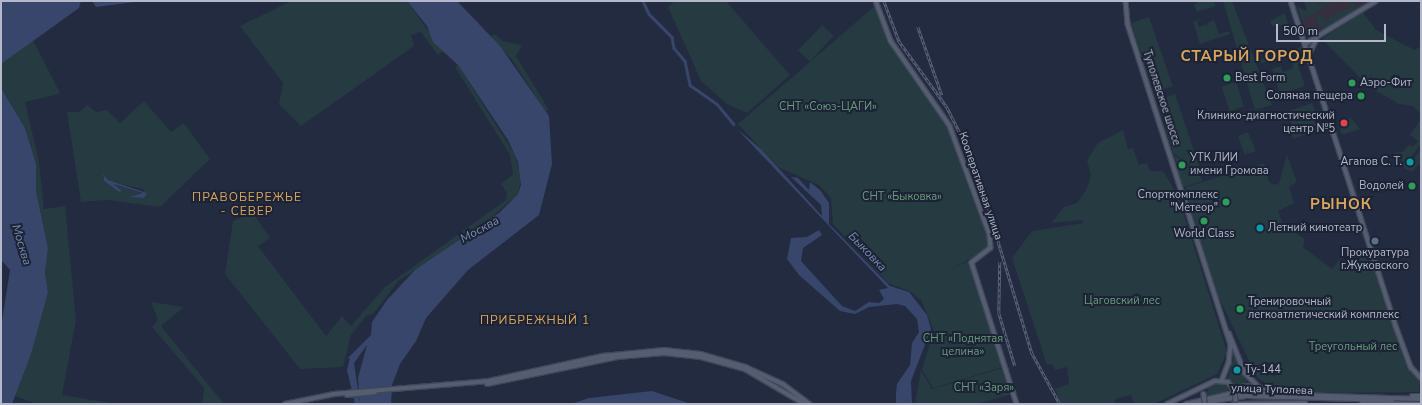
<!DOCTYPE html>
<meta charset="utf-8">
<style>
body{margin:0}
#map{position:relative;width:1422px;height:405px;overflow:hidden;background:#232b40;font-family:"Nunito Sans",sans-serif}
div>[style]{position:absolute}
.medical>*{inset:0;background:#343040}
.green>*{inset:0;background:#253a41;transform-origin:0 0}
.water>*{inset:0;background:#37466a}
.river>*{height:2.5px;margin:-1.25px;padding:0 1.25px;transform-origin:1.25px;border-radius:1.25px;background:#37466a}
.roads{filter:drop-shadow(1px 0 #404759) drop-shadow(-1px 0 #404759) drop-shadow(0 1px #404759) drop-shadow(0 -1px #404759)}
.major>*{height:3.5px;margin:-1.75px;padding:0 1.75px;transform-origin:1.75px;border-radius:1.75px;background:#555d70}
.rail>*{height:2.5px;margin-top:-1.25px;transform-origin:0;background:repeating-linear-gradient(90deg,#1c2335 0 3px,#596177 0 6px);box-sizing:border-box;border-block:1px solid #596177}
.bridges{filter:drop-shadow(1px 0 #404759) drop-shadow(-1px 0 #404759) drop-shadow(0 1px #404759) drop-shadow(0 -1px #404759)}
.major-bridge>*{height:3.5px;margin:-1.75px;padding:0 1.75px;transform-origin:1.75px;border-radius:1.75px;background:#555d70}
.dots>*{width:11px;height:11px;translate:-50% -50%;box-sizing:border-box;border:2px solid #1c2335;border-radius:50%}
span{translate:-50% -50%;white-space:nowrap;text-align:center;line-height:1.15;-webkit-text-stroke:4px #1c2335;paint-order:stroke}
.poi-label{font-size:11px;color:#b3b9ca}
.left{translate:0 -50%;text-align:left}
.right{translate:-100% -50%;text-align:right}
.street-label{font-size:11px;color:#b3b9ca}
.park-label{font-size:11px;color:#699d7c}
.neighbourhood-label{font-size:12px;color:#dba55e;letter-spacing:1px}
.water-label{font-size:12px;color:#7a8bb3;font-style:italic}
.district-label{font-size:15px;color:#dba55e;font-weight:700;letter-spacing:1px}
.frame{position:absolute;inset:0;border:2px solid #b3b9ca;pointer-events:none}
.scale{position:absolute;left:1276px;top:24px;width:110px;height:18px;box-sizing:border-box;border:2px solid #b3b9ca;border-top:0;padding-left:5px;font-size:12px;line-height:14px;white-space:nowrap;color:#b3b9ca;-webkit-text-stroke:3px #1c2335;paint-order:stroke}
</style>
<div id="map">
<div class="medical">
<i style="clip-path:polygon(1304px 1px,1370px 1px,1308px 38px,1300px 14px,1307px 11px)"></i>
</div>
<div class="green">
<i style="clip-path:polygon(291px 1px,407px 1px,443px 51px,438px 55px,421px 32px,411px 35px,414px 46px,301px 126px,279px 104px,283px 83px,240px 26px)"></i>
<i style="clip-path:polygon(675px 1px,726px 1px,790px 75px,747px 113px,727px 104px,701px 81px,668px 7px)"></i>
<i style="clip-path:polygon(1199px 1px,1214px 1px,1216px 6px,1197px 12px,1194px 5px)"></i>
<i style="clip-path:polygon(1223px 1px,1232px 1px,1272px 105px,1255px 110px)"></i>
<i style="clip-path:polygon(1304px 1px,1314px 1px,1319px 6px,1323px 1px,1334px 1px,1302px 21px,1297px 6px,1307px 11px)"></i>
<i style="clip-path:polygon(1349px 1px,1360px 8px,1324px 32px,1315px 18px,1321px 14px,1328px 23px,1329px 18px,1352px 6px)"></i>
<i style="clip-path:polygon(876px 5px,890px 43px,949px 127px,991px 245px,989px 250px,944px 272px,969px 261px,1003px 367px,933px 388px,922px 369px,934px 331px,921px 300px,909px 291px,888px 283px,833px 224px,831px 198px,819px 185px,778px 167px,738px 124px)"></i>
<i style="clip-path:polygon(1363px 12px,1376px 30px,1415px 50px,1421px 46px,1421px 115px,1413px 106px,1399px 104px,1369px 87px,1322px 39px)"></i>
<i style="clip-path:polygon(1285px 13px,1288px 24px,1272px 26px,1270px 21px)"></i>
<i style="left:1149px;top:17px;width:73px;height:19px;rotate:71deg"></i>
<i style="clip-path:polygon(1203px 18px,1197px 22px,1199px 27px,1207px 24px,1209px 37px,1207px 23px,1214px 20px,1219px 34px,1229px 31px,1230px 34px,1200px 44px,1193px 22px)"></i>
<i style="left:822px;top:25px;width:16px;height:35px;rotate:43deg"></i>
<i style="clip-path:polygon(495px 34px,502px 41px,522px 45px,516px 56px,549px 110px,545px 111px,513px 61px,490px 37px)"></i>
<i style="clip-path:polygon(32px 38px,59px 91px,59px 94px,25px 102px,39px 162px,44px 209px,65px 206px,76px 320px,62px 395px,117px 404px,37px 404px,15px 396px,48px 292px,45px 273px,48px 248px,36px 191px,36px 164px,25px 128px,1px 88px,1px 64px)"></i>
<i style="clip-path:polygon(1304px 46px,1305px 48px,1260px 64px,1257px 61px)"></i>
<i style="clip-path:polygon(1301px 59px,1298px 65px,1305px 86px,1280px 94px,1272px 69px,1281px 66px,1283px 72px,1293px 68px,1292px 63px)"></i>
<i style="clip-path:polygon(458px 65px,515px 155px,521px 179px,518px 194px,466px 239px,399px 280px,374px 313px,366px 316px,351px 335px,343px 367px,300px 369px,225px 274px,233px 221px,253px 213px,270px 238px,258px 246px,326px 336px,342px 316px,351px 326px,385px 287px,506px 200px,507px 193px,501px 184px,513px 174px,510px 155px,455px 67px)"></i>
<i style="left:1236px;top:82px;width:26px;height:15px;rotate:72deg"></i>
<i style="clip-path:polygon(1175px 94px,1201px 172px,1173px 153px,1157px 100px)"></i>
<i style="clip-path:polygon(evenodd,144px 101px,171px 132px,184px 123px,210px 159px,160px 207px,107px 200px,81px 202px,67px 112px,80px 112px,87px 105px,96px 112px,107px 110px,120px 123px,144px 101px,103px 175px,108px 181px,143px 189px,146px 194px,134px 197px,143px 193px,113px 184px,122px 191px,119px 192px,104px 181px,103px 175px)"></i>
<i style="clip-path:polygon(1312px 103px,1321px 129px,1293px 139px,1290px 131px,1294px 127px,1284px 113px)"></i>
<i style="clip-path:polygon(1350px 117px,1360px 129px,1342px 135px,1340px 129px)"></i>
<i style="clip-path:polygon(1421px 119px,1421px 144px,1408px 161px,1411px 163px,1421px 149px,1421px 162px,1412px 172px,1404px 168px,1400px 153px,1395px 157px,1394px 153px,1403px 152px,1409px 145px,1413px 147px,1418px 141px,1410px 135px)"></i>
<i style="clip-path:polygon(1123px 130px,1128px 149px,1133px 148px,1139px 165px,1147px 163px,1150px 171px,1163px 171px,1178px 196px,1227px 352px,1217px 374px,1154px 404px,1134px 404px,1131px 395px,1115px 399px,1116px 404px,1061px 404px,1055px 389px,1069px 384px,1067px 367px,1055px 370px,1052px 364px,1047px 365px,1012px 258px,1032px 231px,1084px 223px,1081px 220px,1051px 223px,1064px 207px,1077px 203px,1086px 190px,1091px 176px,1087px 160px,1098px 143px)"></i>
<i style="clip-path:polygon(1248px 132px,1256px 151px,1248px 154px,1246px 149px,1247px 154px,1245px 155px,1238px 136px)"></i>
<i style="clip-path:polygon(1174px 155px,1199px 171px,1202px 181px,1181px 188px)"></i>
<i style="clip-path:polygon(1287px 155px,1297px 182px,1289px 187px,1294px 203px,1278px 211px,1284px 227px,1305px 239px,1303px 247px,1332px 269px,1339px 260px,1351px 269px,1363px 252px,1369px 254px,1403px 356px,1420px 383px,1419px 392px,1315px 393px,1269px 386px,1257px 377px,1219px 298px,1197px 237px,1213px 226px,1197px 231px,1183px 193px,1186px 187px,1264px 163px,1269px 181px,1274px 185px,1279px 183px)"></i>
<i style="clip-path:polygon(151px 302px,184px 307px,161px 326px,224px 404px,202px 404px,204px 388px,152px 327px,158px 320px)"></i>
<i style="clip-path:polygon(1235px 348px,1247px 380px,1246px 385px,1236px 387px,1228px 379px)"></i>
<i style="clip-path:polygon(1003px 368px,1012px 394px,977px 404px,915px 404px,921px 370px,932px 389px)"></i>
<i style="clip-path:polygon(1216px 382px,1228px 384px,1233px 392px,1206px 396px,1209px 387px)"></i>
</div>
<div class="water">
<i style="clip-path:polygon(1px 1px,81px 1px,79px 8px,1px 64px)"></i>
<i style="clip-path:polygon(92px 1px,143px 1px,96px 7px)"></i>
<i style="clip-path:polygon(evenodd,407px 1px,457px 1px,500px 46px,549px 116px,552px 164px,539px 215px,468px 270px,426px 318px,416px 341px,400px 364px,392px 385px,391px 404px,355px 404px,347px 370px,350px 358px,347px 359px,371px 335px,372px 322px,387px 300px,415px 270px,499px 213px,518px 194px,521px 185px,518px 162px,508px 140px,458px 65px,433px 42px,427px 26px,407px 1px,367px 345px,358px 378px,360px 403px,354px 363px,367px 345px)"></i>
<i style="clip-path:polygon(1px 88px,25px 128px,36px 164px,36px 191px,48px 248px,45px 273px,48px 292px,31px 354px,12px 404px,1px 404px,1px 327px,10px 270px,1px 260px)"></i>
<i style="clip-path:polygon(737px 129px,761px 149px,822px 216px,821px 205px,791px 177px,798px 178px,809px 190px,810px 182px,820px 190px,829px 203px,829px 224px,890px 286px,909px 292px,927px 315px,931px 329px,911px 381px,912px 404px,896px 404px,896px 394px,897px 384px,910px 365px,912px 343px,919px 332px,917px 319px,905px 306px,897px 304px,869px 307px,855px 314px,840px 311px,799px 275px,787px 259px,791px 238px,807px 237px,819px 230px,822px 235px,803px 248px,801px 261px,842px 306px,855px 311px,869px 302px,879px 303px,884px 299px,879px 290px,888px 288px)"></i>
<i style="clip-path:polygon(103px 174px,108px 180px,147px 193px,144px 198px,130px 197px,143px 193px,114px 184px,122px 191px,119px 192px,104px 181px)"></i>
<i style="clip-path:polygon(652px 391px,691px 404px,571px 404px,589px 398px)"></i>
</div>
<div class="river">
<i style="left:643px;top:1px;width:14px;rotate:65deg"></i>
<i style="left:649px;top:14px;width:33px;rotate:45deg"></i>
<i style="left:672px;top:37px;width:11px;rotate:80deg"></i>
<i style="left:674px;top:48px;width:17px;rotate:50deg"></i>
<i style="left:685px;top:61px;width:25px;rotate:78deg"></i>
<i style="left:690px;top:85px;width:33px;rotate:35deg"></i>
<i style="left:717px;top:104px;width:26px;rotate:50deg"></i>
</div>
<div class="roads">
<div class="major">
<i style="left:876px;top:1px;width:43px;rotate:69.4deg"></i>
<i style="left:891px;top:41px;width:103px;rotate:55.2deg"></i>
<i style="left:950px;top:126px;width:116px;rotate:69.8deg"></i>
<i style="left:990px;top:235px;width:13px;rotate:86deg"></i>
<i style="left:991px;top:248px;width:24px;rotate:142deg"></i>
<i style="left:972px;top:263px;width:148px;rotate:72.3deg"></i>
<i style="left:1126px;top:1px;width:23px;rotate:85deg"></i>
<i style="left:1128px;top:24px;width:337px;rotate:72.2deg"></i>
<i style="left:1231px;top:345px;width:18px;rotate:96deg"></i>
<i style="left:1229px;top:363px;width:19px;rotate:111deg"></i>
<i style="left:1291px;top:1px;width:342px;rotate:72.1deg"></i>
<i style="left:1396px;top:326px;width:44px;rotate:69.9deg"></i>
<i style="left:1411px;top:367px;width:15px;rotate:48deg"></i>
<i style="left:1305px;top:44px;width:83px;rotate:-31.2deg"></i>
<i style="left:1309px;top:54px;width:16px;rotate:-63deg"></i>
<i style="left:1229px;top:333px;width:43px;rotate:68.2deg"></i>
<i style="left:1245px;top:373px;width:20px;rotate:45deg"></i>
<i style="left:487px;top:384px;width:133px;rotate:-11.7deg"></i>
<i style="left:617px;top:357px;width:47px;rotate:-4.9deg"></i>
<i style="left:664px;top:353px;width:37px;rotate:6deg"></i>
<i style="left:701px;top:357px;width:46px;rotate:15.3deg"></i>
<i style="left:745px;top:369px;width:69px;rotate:30.3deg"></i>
<i style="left:1234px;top:388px;width:15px;rotate:-8deg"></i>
<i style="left:1249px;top:386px;width:56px;rotate:9.3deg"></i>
<i style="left:347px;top:395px;width:28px;rotate:-6deg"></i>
<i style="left:1412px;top:396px;width:9px"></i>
<i style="left:1362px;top:403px;width:59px;rotate:1deg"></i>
<i style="left:285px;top:404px;width:50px;rotate:-11.5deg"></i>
<i style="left:334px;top:394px;width:156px;rotate:-4.8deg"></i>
<i style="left:489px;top:381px;width:117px;rotate:-12.4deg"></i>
<i style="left:603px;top:356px;width:61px;rotate:-5.6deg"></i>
<i style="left:664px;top:350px;width:37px;rotate:6deg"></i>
<i style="left:701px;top:354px;width:47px;rotate:16.1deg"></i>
<i style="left:746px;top:367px;width:41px;rotate:24.7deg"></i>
<i style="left:783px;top:384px;width:34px;rotate:37deg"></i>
<i style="left:1167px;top:404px;width:53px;rotate:-25.6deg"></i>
<i style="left:1215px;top:381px;width:13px;rotate:4deg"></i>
<i style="left:1228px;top:382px;width:9px;rotate:49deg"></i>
<i style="left:1186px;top:404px;width:49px;rotate:-12.9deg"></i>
<i style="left:1234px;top:393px;width:187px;rotate:1.8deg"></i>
<i style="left:1194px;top:404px;width:54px;rotate:-8.6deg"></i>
<i style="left:1247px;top:396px;width:145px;rotate:1.6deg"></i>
<i style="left:1234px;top:404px;width:71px;rotate:-0.8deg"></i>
</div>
</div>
<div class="rail">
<i style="left:884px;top:1px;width:43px;rotate:69.4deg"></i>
<i style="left:899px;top:41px;width:82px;rotate:54deg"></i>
<i style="left:947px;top:107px;width:60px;rotate:63.4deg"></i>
<i style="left:974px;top:161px;width:201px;rotate:73.2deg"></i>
<i style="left:1032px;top:353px;width:58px;rotate:61.2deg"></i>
<i style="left:918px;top:27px;width:72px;rotate:70.6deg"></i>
<i style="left:1000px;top:262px;width:51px;rotate:91.1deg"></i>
<i style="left:999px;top:313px;width:55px;rotate:73.2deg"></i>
</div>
<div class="bridges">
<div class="major-bridge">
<i style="left:1235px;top:391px;width:9px;rotate:84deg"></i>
<i style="left:1204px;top:394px;width:8px;rotate:83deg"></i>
</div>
</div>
<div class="dots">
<i style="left:1227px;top:78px;background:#2e9e5b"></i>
<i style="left:1352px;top:83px;background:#2e9e5b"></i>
<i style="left:1361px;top:96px;background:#2e9e5b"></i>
<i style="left:1344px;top:123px;background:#e0444e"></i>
<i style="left:1410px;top:162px;background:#0f9aa8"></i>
<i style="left:1182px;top:165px;background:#2e9e5b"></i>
<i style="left:1412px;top:186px;background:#2e9e5b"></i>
<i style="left:1226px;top:202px;background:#2e9e5b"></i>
<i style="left:1204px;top:221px;background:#2e9e5b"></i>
<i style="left:1260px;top:228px;background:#0f9aa8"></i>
<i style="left:1375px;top:241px;background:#5c6f8a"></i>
<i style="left:1240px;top:309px;background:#2e9e5b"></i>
<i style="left:1237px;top:370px;background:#0f9aa8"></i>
</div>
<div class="poi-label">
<span class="left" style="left:1235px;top:78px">Best Form</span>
<span class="left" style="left:1360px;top:83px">Аэро-Фит</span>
<span class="right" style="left:1353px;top:96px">Соляная пещера</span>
<span class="right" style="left:1335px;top:123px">Клинико-диагностический<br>центр №5</span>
<span class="left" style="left:1190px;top:165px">УТК ЛИИ<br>имени Громова</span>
<span class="right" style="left:1402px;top:162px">Агапов С. Т.</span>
<span class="right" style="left:1404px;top:186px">Водолей</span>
<span class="right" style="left:1218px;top:202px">Спорткомплекс<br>"Метеор"</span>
<span class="left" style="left:1268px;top:228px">Летний кинотеатр</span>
<span style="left:1204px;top:234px">World Class</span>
<span style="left:1375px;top:260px">Прокуратура<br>г.Жуковского</span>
<span class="left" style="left:1248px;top:309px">Тренировочный<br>легкоатлетический комплекс</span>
<span class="left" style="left:1245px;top:370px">Ty-144</span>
</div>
<div class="street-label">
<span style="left:1161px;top:98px;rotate:72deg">Туполевское шоссе</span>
<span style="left:980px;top:186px;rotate:71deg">Кооперативная улица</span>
<span style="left:1272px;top:390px;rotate:2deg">улица Туполева</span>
</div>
<div class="park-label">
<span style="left:828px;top:107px">СНТ «Союз-ЦАГИ»</span>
<span style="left:902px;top:197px">СНТ «Быковка»</span>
<span style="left:1122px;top:301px">Цаговский лес</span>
<span style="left:963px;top:346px">СНТ «Поднятая<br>целина»</span>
<span style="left:1353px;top:347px">Треугольный лес</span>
<span style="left:984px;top:388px">СНТ «Заря»</span>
</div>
<div class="neighbourhood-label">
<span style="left:247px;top:205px">ПРАВОБЕРЕЖЬЕ<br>- СЕВЕР</span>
<span style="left:535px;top:321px">ПРИБРЕЖНЫЙ 1</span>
</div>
<div class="water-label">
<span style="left:480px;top:230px;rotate:-29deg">Москва</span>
<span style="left:21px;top:245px;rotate:73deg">Москва</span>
<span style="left:867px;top:252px;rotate:46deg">Быковка</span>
</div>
<div class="district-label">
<span style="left:1247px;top:57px">СТАРЫЙ ГОРОД</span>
<span style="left:1341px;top:205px">РЫНОК</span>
</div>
<div class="frame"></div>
<div class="scale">500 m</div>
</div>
